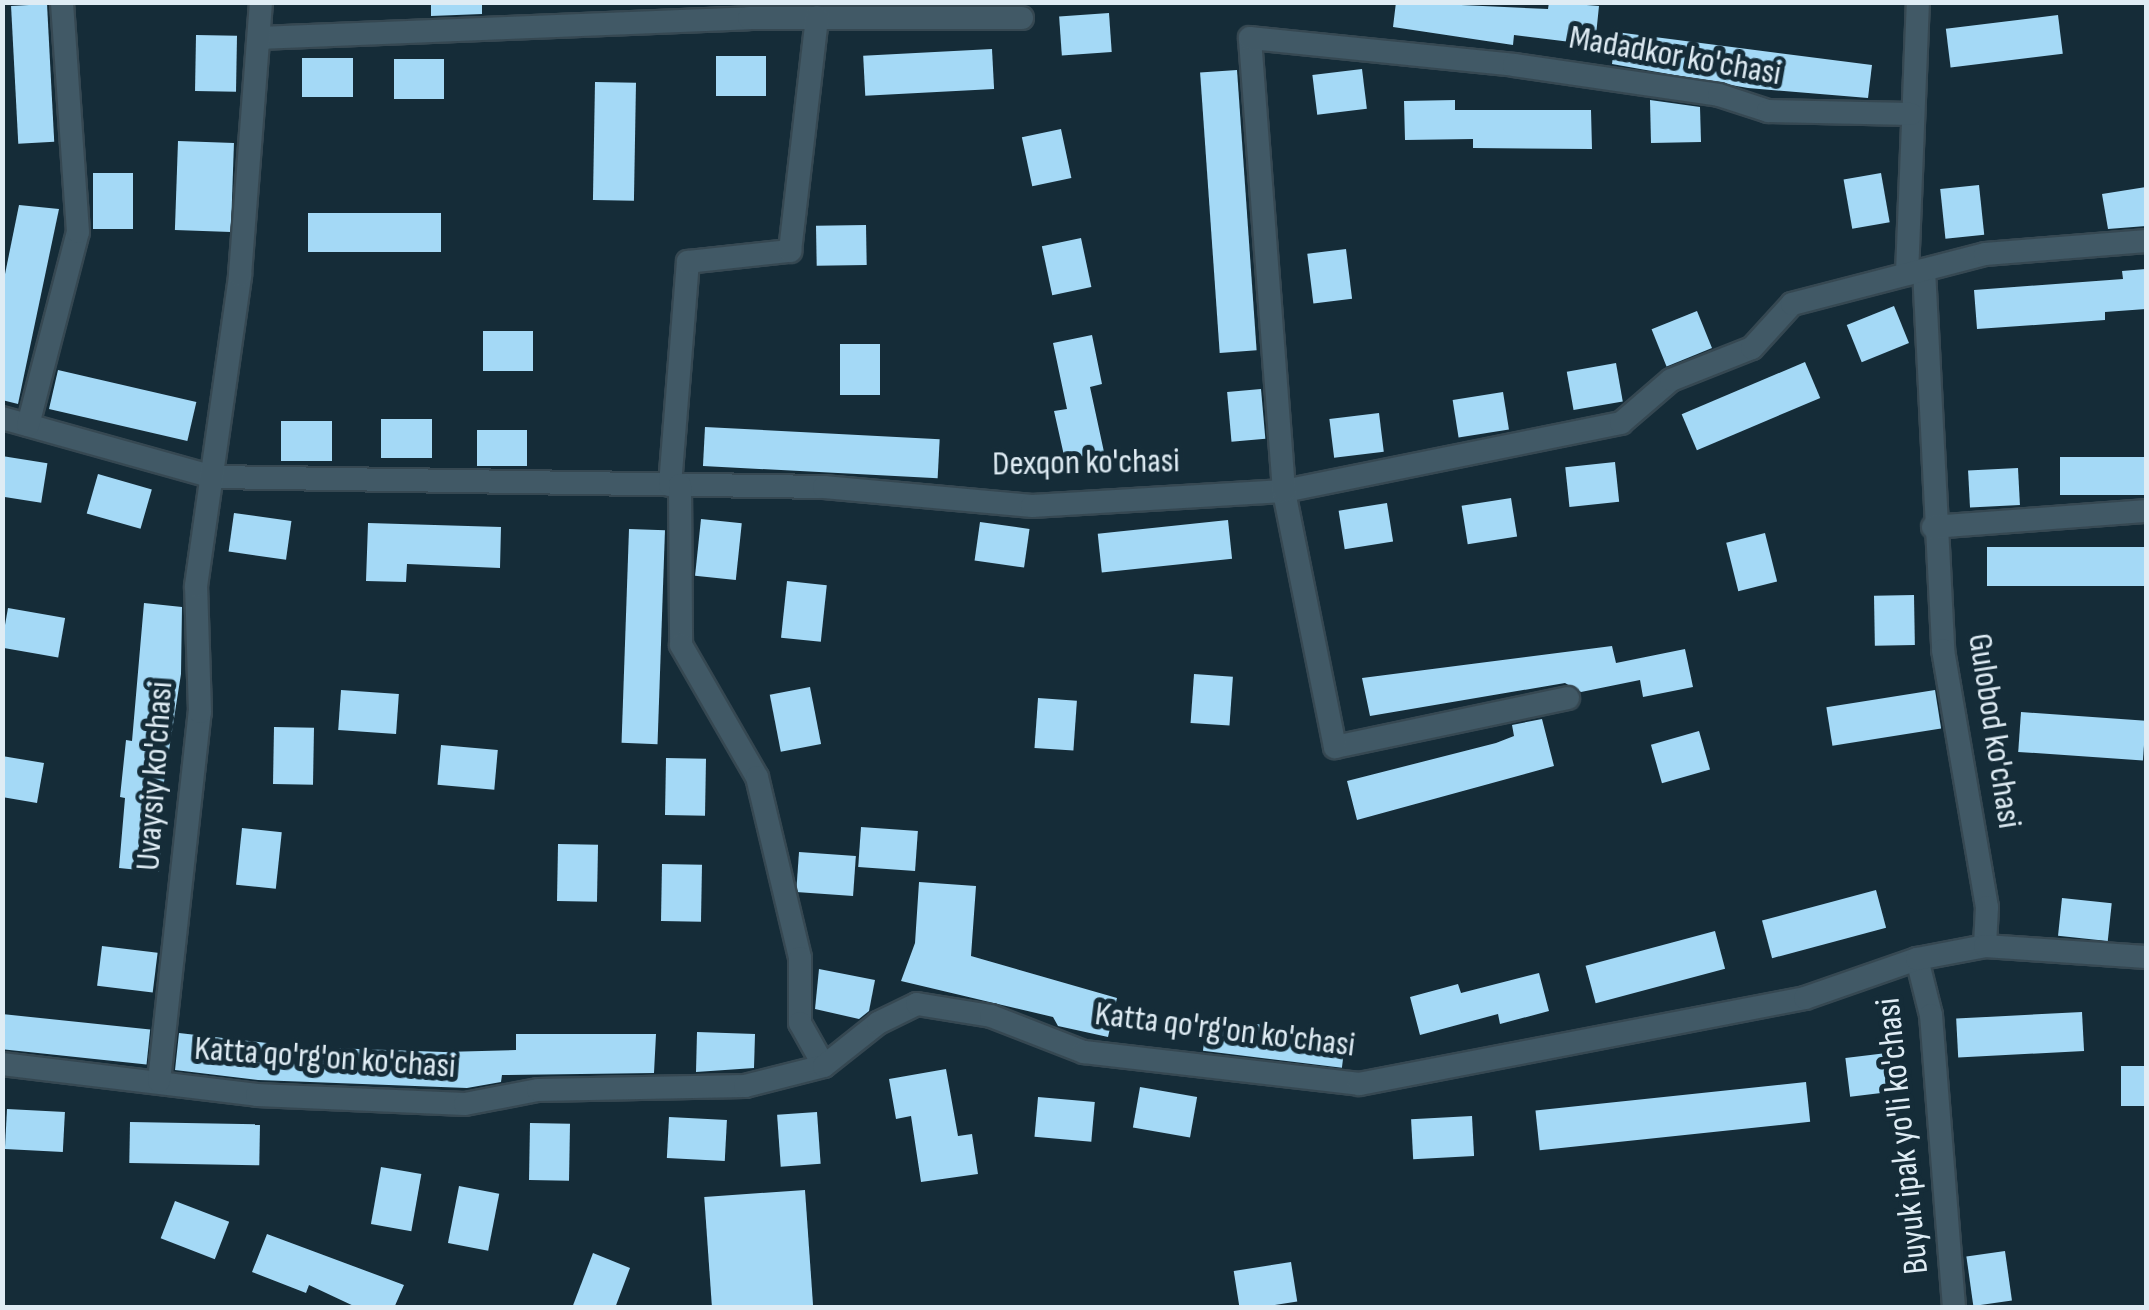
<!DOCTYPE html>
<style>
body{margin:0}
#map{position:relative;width:2149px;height:1310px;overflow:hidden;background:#152c38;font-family:"Sofia Sans Condensed",sans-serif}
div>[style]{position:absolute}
.building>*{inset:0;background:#a4d9f6;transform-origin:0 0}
.roads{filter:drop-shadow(2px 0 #364852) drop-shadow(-2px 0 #364852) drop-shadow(0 2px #364852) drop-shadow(0 -2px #364852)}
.minor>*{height:22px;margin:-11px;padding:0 11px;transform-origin:11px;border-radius:11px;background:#415966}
span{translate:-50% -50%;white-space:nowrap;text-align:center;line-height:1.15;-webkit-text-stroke:10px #152c38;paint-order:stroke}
.street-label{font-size:35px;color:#dfecf4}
.frame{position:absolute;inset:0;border:5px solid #dfecf4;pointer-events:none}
</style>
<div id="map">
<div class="building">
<i style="clip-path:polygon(431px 2px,482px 2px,482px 14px,431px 16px)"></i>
<i style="clip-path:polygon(1396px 2px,1548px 9px,1549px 2px,1599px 6px,1595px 45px,1514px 35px,1513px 45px,1393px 27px)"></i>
<i style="left:47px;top:4px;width:138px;height:36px;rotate:87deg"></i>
<i style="left:1109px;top:13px;width:39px;height:50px;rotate:86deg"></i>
<i style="left:2058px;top:15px;width:39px;height:113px;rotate:83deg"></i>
<i style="clip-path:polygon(1616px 32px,1872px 65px,1868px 98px,1748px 88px,1612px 64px)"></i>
<i style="left:196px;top:35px;width:41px;height:56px;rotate:1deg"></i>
<i style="left:992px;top:49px;width:40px;height:129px;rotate:87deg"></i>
<i style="left:716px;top:56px;width:50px;height:40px"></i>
<i style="left:302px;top:58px;width:51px;height:39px"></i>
<i style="left:394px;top:59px;width:50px;height:40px"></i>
<i style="left:1362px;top:69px;width:40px;height:50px;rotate:83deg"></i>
<i style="left:1237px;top:70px;width:281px;height:37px;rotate:86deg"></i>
<i style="left:595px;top:82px;width:41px;height:118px;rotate:1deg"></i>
<i style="clip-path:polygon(1455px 100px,1455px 110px,1591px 110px,1592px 149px,1473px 148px,1473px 139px,1405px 140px,1404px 101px)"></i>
<i style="clip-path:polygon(1650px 100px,1700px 107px,1701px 142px,1651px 143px)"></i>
<i style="left:1061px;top:129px;width:50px;height:40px;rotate:78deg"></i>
<i style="left:178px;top:141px;width:56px;height:89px;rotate:2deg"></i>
<i style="left:93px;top:173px;width:40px;height:56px"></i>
<i style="left:1881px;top:173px;width:50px;height:38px;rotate:80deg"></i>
<i style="left:1979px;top:185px;width:50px;height:39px;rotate:84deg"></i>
<i style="clip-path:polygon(2146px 187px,2146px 226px,2108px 229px,2102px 194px)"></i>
<i style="clip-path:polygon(19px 205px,59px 209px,18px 404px,2px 400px,2px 289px)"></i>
<i style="left:308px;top:213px;width:133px;height:39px"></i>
<i style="left:866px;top:225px;width:40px;height:50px;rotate:89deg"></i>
<i style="left:1081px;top:238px;width:50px;height:40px;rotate:78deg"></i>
<i style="left:1346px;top:249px;width:50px;height:39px;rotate:83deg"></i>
<i style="clip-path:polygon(2146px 269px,2146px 309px,2105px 312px,2105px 320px,1977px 329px,1974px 290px,2123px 279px,2122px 271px)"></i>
<i style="left:1894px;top:306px;width:40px;height:51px;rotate:68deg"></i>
<i style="left:1697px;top:311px;width:40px;height:49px;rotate:68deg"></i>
<i style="left:483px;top:331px;width:50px;height:40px"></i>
<i style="clip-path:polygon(1092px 335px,1102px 384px,1090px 387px,1104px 452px,1065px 460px,1054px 411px,1067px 409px,1053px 343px)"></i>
<i style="left:840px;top:344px;width:40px;height:51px"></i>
<i style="left:1805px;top:362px;width:39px;height:134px;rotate:67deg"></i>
<i style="left:1616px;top:363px;width:39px;height:50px;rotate:80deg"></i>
<i style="left:58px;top:370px;width:142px;height:40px;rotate:13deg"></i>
<i style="left:1261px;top:389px;width:50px;height:34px;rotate:85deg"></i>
<i style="left:1503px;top:392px;width:38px;height:51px;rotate:81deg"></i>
<i style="left:1379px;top:413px;width:39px;height:50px;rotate:83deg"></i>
<i style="left:381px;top:419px;width:51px;height:39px"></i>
<i style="left:281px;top:421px;width:51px;height:40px"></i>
<i style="left:705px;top:427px;width:235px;height:39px;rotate:3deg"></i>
<i style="left:477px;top:430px;width:50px;height:36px"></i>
<i style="left:2px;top:456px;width:46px;height:40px;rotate:9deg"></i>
<i style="left:2146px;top:457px;width:38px;height:86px;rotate:90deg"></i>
<i style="left:1615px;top:462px;width:40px;height:50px;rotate:84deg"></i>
<i style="left:2018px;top:468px;width:37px;height:50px;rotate:87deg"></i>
<i style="left:98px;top:474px;width:56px;height:41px;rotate:16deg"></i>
<i style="left:1511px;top:498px;width:39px;height:50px;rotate:81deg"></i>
<i style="left:1387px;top:503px;width:39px;height:49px;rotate:81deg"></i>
<i style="left:234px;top:513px;width:58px;height:39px;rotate:8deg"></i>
<i style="left:701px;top:519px;width:41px;height:57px;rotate:6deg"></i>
<i style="left:1228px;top:520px;width:39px;height:131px;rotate:84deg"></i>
<i style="left:980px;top:522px;width:50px;height:39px;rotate:8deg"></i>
<i style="clip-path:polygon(368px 523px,501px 527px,500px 568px,407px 564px,406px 582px,366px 581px)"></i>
<i style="left:629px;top:529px;width:36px;height:214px;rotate:2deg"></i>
<i style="left:1765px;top:533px;width:50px;height:40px;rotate:76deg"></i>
<i style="left:2146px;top:547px;width:39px;height:159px;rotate:90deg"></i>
<i style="left:787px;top:581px;width:40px;height:57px;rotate:6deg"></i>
<i style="left:1914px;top:595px;width:50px;height:40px;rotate:89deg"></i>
<i style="clip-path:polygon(144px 603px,182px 607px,181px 674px,159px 814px,164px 815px,159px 872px,119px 868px,125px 798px,120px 797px,126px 740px,132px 741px)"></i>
<i style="left:8px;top:608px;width:58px;height:40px;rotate:10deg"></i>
<i style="clip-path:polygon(1612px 646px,1616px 663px,1685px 649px,1693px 687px,1643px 697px,1640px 680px,1581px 692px,1565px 683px,1370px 716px,1362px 678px)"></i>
<i style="left:1194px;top:674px;width:39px;height:49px;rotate:4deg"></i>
<i style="left:810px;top:687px;width:58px;height:41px;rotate:79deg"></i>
<i style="left:341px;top:690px;width:58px;height:40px;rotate:4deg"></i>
<i style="left:1935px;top:690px;width:39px;height:110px;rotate:81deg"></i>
<i style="left:1038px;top:698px;width:39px;height:50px;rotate:4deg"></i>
<i style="left:2021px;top:712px;width:125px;height:40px;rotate:4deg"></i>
<i style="clip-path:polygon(1542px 719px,1554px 766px,1357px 820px,1347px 781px,1496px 743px,1514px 736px,1512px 725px)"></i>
<i style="left:274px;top:727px;width:40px;height:57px;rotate:1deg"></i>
<i style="left:1699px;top:731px;width:40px;height:50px;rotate:74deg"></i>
<i style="left:441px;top:745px;width:57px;height:40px;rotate:5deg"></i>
<i style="clip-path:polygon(2px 756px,44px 763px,37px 803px,2px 797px)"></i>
<i style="left:666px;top:758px;width:40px;height:57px;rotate:1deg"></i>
<i style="left:861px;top:827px;width:57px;height:40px;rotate:4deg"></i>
<i style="left:242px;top:828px;width:40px;height:57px;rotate:6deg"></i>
<i style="left:558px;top:844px;width:40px;height:57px;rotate:1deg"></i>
<i style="left:799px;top:852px;width:57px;height:40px;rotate:4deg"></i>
<i style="left:662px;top:864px;width:40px;height:57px;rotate:1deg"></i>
<i style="clip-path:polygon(919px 882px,976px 886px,971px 956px,1117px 998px,1108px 1037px,1058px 1026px,1053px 1017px,901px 981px,915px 943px)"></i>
<i style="left:1876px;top:890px;width:39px;height:118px;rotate:75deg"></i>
<i style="left:2062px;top:898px;width:50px;height:38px;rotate:6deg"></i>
<i style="left:1715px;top:931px;width:39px;height:134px;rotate:75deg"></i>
<i style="left:102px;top:946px;width:56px;height:40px;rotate:7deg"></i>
<i style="clip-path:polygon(819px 969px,875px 980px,869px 1011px,859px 1019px,815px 1009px)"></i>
<i style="clip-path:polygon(1539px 973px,1549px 1011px,1500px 1024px,1498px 1014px,1420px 1035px,1410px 997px,1458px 984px,1461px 993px)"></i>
<i style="left:2082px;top:1012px;width:39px;height:126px;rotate:87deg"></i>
<i style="left:2px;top:1014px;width:149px;height:35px;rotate:6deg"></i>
<i style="left:1207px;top:1018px;width:140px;height:33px;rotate:7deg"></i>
<i style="clip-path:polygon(697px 1032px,755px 1034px,754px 1068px,696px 1072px)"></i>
<i style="clip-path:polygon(179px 1033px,302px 1047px,444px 1052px,516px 1050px,516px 1034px,656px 1034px,654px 1073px,502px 1075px,501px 1082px,467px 1088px,258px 1080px,175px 1070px)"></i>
<i style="left:1895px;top:1052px;width:39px;height:50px;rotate:83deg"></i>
<i style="left:2146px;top:1066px;width:40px;height:25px;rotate:90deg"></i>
<i style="clip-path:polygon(946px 1069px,958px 1136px,972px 1134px,978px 1174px,921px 1182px,911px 1116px,896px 1119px,889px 1079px)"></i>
<i style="left:1806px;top:1082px;width:40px;height:272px;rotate:84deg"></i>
<i style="left:1140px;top:1087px;width:58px;height:41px;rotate:10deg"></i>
<i style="left:1038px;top:1097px;width:57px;height:40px;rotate:5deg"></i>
<i style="left:7px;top:1109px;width:58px;height:40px;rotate:3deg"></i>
<i style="left:817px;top:1112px;width:52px;height:40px;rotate:86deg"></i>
<i style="left:1472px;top:1116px;width:40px;height:61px;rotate:87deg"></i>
<i style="left:669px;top:1117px;width:58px;height:41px;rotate:3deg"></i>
<i style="left:130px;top:1122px;width:130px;height:41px;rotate:1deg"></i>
<i style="left:530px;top:1123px;width:40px;height:57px;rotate:1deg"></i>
<i style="left:381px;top:1167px;width:41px;height:58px;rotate:10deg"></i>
<i style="left:459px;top:1186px;width:41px;height:58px;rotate:11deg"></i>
<i style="left:805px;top:1190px;width:118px;height:101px;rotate:86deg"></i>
<i style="left:175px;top:1201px;width:58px;height:40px;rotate:21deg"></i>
<i style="clip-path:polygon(267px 1234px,404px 1285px,394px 1308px,358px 1308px,309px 1285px,306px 1293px,252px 1272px)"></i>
<i style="left:2005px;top:1251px;width:50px;height:39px;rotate:82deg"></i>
<i style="clip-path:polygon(593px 1253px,630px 1268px,615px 1308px,572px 1308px)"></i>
<i style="left:1291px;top:1262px;width:40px;height:58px;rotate:81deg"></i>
</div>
<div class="roads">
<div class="minor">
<i style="left:259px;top:38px;width:490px;rotate:-2.3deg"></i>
<i style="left:749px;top:18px;width:273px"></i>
<i style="left:1924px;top:270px;width:380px;rotate:87.1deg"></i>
<i style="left:1943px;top:650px;width:261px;rotate:80.3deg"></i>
<i style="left:1987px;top:907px;width:39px;rotate:93deg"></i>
<i style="left:1907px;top:274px;width:272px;rotate:-87.7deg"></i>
<i style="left:2px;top:418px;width:220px;rotate:15.6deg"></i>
<i style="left:214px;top:477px;width:610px;rotate:0.94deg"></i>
<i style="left:824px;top:487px;width:209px;rotate:5.2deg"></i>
<i style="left:1032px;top:506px;width:252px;rotate:-3.4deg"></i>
<i style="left:1284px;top:491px;width:344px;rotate:-11.4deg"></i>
<i style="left:1621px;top:423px;width:66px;rotate:-40.7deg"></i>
<i style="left:1671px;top:380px;width:87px;rotate:-21.6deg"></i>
<i style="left:1752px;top:348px;width:59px;rotate:-47.7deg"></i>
<i style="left:1792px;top:304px;width:199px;rotate:-14.5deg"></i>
<i style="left:1985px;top:254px;width:162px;rotate:-4.6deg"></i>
<i style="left:28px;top:425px;width:199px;rotate:-75.5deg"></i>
<i style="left:78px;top:232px;width:231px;rotate:-94deg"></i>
<i style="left:670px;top:485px;width:224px;rotate:-85.4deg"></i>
<i style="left:688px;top:262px;width:103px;rotate:-6.2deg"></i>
<i style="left:790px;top:251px;width:235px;rotate:-83.4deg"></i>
<i style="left:680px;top:485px;width:160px;rotate:89.6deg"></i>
<i style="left:681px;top:645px;width:152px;rotate:60.1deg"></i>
<i style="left:757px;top:777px;width:186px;rotate:76.6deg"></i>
<i style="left:800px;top:958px;width:65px;rotate:90deg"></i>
<i style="left:800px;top:1023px;width:49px;rotate:60.8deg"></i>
<i style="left:1933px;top:527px;width:214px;rotate:-4.3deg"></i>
<i style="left:1568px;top:698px;width:238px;rotate:168.1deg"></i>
<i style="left:1335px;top:747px;width:261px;rotate:-101.3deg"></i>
<i style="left:1284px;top:491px;width:454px;rotate:-94.3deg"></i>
<i style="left:1250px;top:38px;width:265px;rotate:5.8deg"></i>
<i style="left:1514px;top:65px;width:207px;rotate:8.3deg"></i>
<i style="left:1719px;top:95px;width:52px;rotate:18.1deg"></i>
<i style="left:1768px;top:111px;width:143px;rotate:1.2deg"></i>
<i style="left:1917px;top:959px;width:58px;rotate:76deg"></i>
<i style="left:1931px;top:1015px;width:294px;rotate:85.5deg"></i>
<i style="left:2px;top:1064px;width:257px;rotate:6.9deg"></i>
<i style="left:257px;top:1095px;width:208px;rotate:2.5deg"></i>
<i style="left:465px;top:1104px;width:74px;rotate:-10.9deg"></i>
<i style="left:538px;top:1090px;width:207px;rotate:-1.1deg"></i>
<i style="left:745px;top:1086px;width:81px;rotate:-14.2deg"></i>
<i style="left:824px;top:1066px;width:69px;rotate:-38.5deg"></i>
<i style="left:878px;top:1023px;width:43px;rotate:-26deg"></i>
<i style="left:917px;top:1004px;width:75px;rotate:9.2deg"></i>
<i style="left:991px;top:1016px;width:100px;rotate:21.2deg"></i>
<i style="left:1084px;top:1052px;width:277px;rotate:6.6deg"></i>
<i style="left:1359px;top:1084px;width:454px;rotate:-10.9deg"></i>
<i style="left:1805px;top:998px;width:119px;rotate:-19.2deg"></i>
<i style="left:1917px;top:959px;width:69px;rotate:-10.8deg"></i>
<i style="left:1985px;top:946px;width:161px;rotate:3.9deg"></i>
<i style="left:159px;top:1081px;width:371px;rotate:-83.7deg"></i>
<i style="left:200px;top:712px;width:126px;rotate:-91.8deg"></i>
<i style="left:196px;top:586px;width:314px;rotate:-81.9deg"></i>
<i style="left:240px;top:275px;width:274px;rotate:-85.6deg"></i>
</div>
</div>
<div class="street-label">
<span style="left:1675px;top:56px;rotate:10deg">Madadkor ko'chasi</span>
<span style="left:1086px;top:463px;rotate:-1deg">Dexqon ko'chasi</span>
<span style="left:1994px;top:731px;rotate:81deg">Gulobod ko'chasi</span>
<span style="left:155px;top:776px;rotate:-86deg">Uvaysiy ko'chasi</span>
<span style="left:1225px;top:1030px;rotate:7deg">Katta qo'rg'on ko'chasi</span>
<span style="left:325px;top:1058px;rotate:4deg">Katta qo'rg'on ko'chasi</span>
<span style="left:1903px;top:1136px;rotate:-96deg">Buyuk ipak yo'li ko'chasi</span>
</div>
<div class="frame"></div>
</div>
